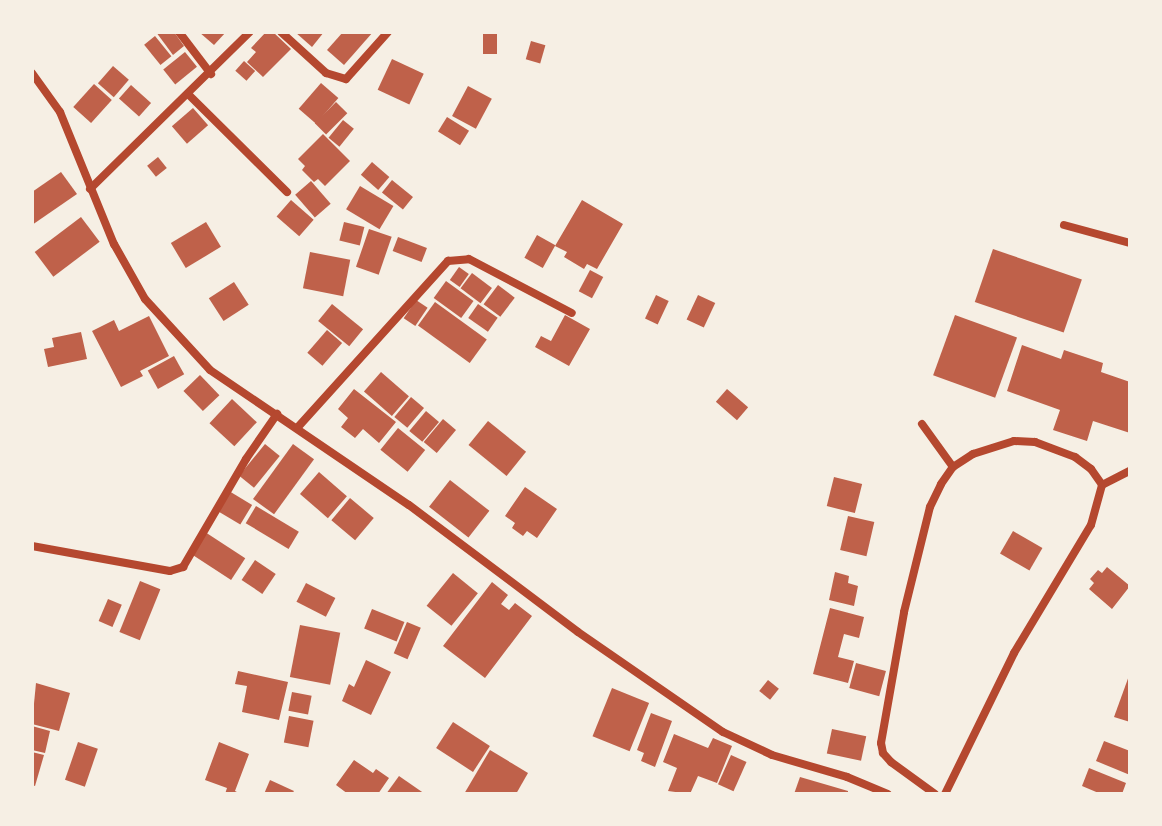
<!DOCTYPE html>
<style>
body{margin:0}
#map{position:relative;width:1162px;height:826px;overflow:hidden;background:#f6efe4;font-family:Arial,sans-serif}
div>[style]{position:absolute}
.building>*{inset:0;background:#bf614a;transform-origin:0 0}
.minor>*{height:8px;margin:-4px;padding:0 4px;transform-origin:4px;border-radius:4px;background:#b5482f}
span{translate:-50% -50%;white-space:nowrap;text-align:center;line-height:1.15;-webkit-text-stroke:7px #f6efe4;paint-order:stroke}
.frame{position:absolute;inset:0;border:34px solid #f6efe4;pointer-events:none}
</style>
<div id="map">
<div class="building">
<i style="clip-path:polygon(156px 32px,174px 32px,184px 46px,173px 55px)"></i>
<i style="clip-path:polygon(199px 32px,226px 32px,214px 45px)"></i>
<i style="clip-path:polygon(266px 32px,273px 32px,291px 49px,263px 77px,247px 62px,256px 52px,251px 48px)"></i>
<i style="clip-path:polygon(295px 32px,324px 32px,312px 47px)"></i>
<i style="clip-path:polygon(373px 32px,344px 65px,327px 50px,343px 32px)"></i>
<i style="left:483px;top:32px;width:14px;height:22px"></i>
<i style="left:155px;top:36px;width:26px;height:14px;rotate:51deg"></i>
<i style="left:531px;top:41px;width:15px;height:19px;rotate:16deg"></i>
<i style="left:185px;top:52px;width:19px;height:28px;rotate:51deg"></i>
<i style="left:392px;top:59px;width:35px;height:34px;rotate:25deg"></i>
<i style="left:244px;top:61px;width:15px;height:13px;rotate:42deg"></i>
<i style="left:113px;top:66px;width:21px;height:23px;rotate:41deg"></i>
<i style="left:321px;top:83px;width:23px;height:34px;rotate:41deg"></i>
<i style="left:94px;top:84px;width:24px;height:31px;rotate:42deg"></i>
<i style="left:131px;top:85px;width:27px;height:18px;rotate:42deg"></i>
<i style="left:468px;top:86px;width:27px;height:34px;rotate:28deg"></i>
<i style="left:336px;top:102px;width:16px;height:30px;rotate:45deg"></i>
<i style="left:193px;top:108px;width:23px;height:28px;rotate:49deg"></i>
<i style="left:447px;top:117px;width:26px;height:17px;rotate:32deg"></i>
<i style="left:343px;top:120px;width:14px;height:23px;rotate:39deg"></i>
<i style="clip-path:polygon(323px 134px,350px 161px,325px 186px,318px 179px,314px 182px,302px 170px,305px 166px,298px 159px)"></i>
<i style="left:158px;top:157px;width:14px;height:14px;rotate:51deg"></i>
<i style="left:372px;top:162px;width:23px;height:17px;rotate:41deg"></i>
<i style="clip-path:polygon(61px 172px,77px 194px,32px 225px,32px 192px)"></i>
<i style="left:392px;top:180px;width:27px;height:16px;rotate:39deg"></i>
<i style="left:311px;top:181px;width:30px;height:21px;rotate:49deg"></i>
<i style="left:360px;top:186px;width:39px;height:27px;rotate:31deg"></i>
<i style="left:291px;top:200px;width:30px;height:22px;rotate:41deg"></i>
<i style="clip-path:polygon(582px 200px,623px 224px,597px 269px,587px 264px,584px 269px,564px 257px,567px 252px,555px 246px)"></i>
<i style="left:81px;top:217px;width:31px;height:58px;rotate:53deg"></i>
<i style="left:206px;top:222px;width:29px;height:41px;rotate:59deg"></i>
<i style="left:344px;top:222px;width:21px;height:19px;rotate:14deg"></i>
<i style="left:369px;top:229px;width:24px;height:40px;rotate:19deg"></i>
<i style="left:537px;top:235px;width:21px;height:26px;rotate:29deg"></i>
<i style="left:398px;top:237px;width:31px;height:15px;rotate:21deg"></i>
<i style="left:993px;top:249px;width:94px;height:56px;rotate:19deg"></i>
<i style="left:310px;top:252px;width:41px;height:37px;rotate:11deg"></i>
<i style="left:459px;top:267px;width:12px;height:16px;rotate:35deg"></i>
<i style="left:590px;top:270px;width:15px;height:24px;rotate:28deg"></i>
<i style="left:472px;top:273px;width:25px;height:19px;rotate:37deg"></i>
<i style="left:446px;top:281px;width:34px;height:21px;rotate:36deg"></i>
<i style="left:234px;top:282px;width:27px;height:30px;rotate:57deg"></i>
<i style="left:498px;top:285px;width:21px;height:24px;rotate:37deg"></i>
<i style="left:656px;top:295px;width:14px;height:26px;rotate:25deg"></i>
<i style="left:698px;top:295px;width:19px;height:27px;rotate:25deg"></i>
<i style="left:416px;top:300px;width:14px;height:22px;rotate:34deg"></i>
<i style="left:435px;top:302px;width:64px;height:29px;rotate:36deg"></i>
<i style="left:332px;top:304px;width:40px;height:22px;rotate:39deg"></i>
<i style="left:478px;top:304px;width:24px;height:17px;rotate:35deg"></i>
<i style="clip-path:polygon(565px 315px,590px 329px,569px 366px,535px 347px,541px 336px,551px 341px)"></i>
<i style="left:955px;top:315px;width:66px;height:64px;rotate:20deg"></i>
<i style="clip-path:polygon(149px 316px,169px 356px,140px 371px,143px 376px,121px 387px,92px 331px,114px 320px,119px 331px)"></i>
<i style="left:327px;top:330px;width:20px;height:30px;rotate:41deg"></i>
<i style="clip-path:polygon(81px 332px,87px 359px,48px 367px,44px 349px,54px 347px,52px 338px)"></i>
<i style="clip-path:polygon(1022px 345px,1061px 359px,1064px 350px,1103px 363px,1101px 372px,1130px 382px,1130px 433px,1093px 421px,1087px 441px,1053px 430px,1060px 410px,1007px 391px)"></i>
<i style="left:174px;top:356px;width:21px;height:30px;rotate:61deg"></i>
<i style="left:381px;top:372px;width:37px;height:26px;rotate:41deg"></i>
<i style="left:200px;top:375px;width:28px;height:23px;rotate:46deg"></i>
<i style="clip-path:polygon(354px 389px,396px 422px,379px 443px,363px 429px,355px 438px,341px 427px,348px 418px,338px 409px)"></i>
<i style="left:727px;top:389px;width:28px;height:17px;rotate:41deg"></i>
<i style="left:411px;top:397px;width:17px;height:26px;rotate:40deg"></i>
<i style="left:232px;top:399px;width:34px;height:33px;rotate:43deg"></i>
<i style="left:426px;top:411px;width:17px;height:26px;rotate:40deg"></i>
<i style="left:443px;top:419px;width:17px;height:30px;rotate:40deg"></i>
<i style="left:488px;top:421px;width:49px;height:31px;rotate:39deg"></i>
<i style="left:398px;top:428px;width:35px;height:28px;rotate:39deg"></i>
<i style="left:265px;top:444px;width:19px;height:41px;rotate:39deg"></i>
<i style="left:293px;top:444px;width:26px;height:68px;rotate:36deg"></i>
<i style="left:319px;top:472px;width:37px;height:29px;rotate:41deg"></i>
<i style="left:834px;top:477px;width:29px;height:30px;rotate:14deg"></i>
<i style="left:450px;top:480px;width:50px;height:34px;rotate:38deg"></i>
<i style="clip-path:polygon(525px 487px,557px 509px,537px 538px,527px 531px,523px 536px,512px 528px,515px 523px,505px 516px)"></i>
<i style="left:229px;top:491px;width:27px;height:23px;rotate:31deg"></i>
<i style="left:350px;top:498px;width:31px;height:29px;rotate:40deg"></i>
<i style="left:256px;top:506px;width:50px;height:20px;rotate:31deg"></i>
<i style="left:848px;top:516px;width:27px;height:35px;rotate:13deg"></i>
<i style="left:1013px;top:531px;width:34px;height:26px;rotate:30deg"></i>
<i style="left:205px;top:532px;width:48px;height:26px;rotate:33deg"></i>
<i style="left:255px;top:560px;width:25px;height:24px;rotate:34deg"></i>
<i style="clip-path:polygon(1107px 567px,1130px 586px,1112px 609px,1089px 589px,1094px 583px,1090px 579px,1098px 570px,1102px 573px)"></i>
<i style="clip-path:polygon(835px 572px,849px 576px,848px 583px,858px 586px,854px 606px,829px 600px)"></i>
<i style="left:453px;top:573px;width:32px;height:42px;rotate:39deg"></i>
<i style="left:140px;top:581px;width:22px;height:55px;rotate:22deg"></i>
<i style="clip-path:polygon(492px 582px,508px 595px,501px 604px,509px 610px,515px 603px,532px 616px,485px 678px,443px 646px)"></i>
<i style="left:306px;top:583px;width:33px;height:21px;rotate:27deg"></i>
<i style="left:108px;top:599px;width:15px;height:24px;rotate:23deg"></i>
<i style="clip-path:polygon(830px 608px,864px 617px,859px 638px,844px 634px,838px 657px,854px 661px,848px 683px,813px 674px)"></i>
<i style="left:372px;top:609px;width:35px;height:21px;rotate:22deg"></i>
<i style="left:407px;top:622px;width:15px;height:34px;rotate:23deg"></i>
<i style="left:300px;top:625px;width:41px;height:53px;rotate:11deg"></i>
<i style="clip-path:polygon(366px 660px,391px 672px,371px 715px,342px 701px,349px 684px,354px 687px)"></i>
<i style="left:856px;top:663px;width:31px;height:26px;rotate:15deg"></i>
<i style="clip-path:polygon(238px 671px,288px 682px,279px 720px,242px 712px,247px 686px,235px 684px)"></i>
<i style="clip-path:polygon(1130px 673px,1130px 722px,1114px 717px)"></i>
<i style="left:768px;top:680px;width:14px;height:14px;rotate:39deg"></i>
<i style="clip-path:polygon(36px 683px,70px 693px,59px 731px,32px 724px)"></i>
<i style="left:612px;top:688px;width:40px;height:52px;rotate:22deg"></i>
<i style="left:292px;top:692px;width:20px;height:19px;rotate:11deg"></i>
<i style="clip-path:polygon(651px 713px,672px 721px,655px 767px,641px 761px,644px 753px,637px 750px)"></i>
<i style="left:289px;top:716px;width:25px;height:27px;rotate:11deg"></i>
<i style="left:453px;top:722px;width:44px;height:31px;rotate:33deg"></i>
<i style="clip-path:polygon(32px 726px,50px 731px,45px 753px,32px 750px)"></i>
<i style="left:832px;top:729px;width:35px;height:25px;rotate:12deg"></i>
<i style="clip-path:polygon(674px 734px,708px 748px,713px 738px,732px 746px,717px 783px,698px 776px,690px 794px,668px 791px,677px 768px,663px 762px)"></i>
<i style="clip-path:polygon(1104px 741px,1130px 751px,1130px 775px,1096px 761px)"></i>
<i style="left:78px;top:742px;width:21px;height:40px;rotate:19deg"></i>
<i style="clip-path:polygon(219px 742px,249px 754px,235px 791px,241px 794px,225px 794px,227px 788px,205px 780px)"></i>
<i style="clip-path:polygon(490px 750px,528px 773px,516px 794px,464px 794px)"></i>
<i style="clip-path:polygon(32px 752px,44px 755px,35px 786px,32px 785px)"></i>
<i style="left:731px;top:755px;width:17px;height:32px;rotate:24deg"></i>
<i style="clip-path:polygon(354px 760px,373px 773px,376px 769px,389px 778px,378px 794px,348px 794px,336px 785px)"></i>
<i style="clip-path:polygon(1089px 768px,1126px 783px,1122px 794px,1101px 794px,1082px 786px)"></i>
<i style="clip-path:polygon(399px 776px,425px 794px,386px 794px)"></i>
<i style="clip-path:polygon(800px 777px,848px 791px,848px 794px,794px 794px)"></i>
<i style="clip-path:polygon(270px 780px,294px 791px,292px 794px,264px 794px)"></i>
</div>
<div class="minor">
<i style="left:179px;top:32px;width:53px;rotate:52.7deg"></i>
<i style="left:281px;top:32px;width:61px;rotate:42.3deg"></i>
<i style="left:326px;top:73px;width:21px;rotate:17deg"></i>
<i style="left:346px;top:79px;width:63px;rotate:-48.2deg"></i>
<i style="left:32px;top:73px;width:48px;rotate:54.3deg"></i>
<i style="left:60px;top:112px;width:143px;rotate:67.8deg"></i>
<i style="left:114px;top:244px;width:63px;rotate:60.6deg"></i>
<i style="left:145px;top:299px;width:96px;rotate:47.5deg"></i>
<i style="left:210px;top:370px;width:240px;rotate:34.2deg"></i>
<i style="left:409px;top:505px;width:211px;rotate:36.9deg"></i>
<i style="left:578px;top:632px;width:176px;rotate:34.6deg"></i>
<i style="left:723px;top:732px;width:54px;rotate:25.1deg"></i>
<i style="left:772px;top:755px;width:78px;rotate:16.3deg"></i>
<i style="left:847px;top:777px;width:44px;rotate:22.5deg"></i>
<i style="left:189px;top:95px;width:138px;rotate:44.7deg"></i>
<i style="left:90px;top:189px;width:224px;rotate:-44.5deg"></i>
<i style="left:1064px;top:225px;width:68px;rotate:15.3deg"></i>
<i style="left:922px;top:424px;width:53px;rotate:54.2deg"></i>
<i style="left:298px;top:427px;width:224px;rotate:-47.9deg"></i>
<i style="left:448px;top:261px;width:21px;rotate:-5deg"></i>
<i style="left:469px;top:259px;width:116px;rotate:27.7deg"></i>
<i style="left:32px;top:546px;width:140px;rotate:10.3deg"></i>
<i style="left:170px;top:571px;width:14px;rotate:-17deg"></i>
<i style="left:183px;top:567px;width:125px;rotate:-59.7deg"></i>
<i style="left:246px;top:459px;width:55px;rotate:-55.4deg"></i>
<i style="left:935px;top:794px;width:54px;rotate:-144deg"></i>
<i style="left:891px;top:762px;width:12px;rotate:-132deg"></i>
<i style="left:883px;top:753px;width:10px;rotate:-101deg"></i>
<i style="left:881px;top:743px;width:133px;rotate:-80deg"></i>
<i style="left:904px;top:612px;width:108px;rotate:-76.1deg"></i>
<i style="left:930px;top:507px;width:25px;rotate:-64deg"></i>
<i style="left:941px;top:484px;width:21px;rotate:-55deg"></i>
<i style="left:953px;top:467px;width:24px;rotate:-33deg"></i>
<i style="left:973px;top:454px;width:43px;rotate:-17.6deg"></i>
<i style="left:1014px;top:441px;width:21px;rotate:3deg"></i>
<i style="left:1035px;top:442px;width:43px;rotate:20.6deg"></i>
<i style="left:1075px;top:457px;width:20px;rotate:37deg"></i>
<i style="left:1091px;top:469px;width:19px;rotate:55deg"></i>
<i style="left:945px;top:794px;width:157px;rotate:-63.9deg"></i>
<i style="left:1014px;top:653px;width:149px;rotate:-59deg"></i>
<i style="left:1091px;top:525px;width:41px;rotate:-74.6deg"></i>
<i style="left:1102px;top:485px;width:31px;rotate:-27deg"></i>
</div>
<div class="frame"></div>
</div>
